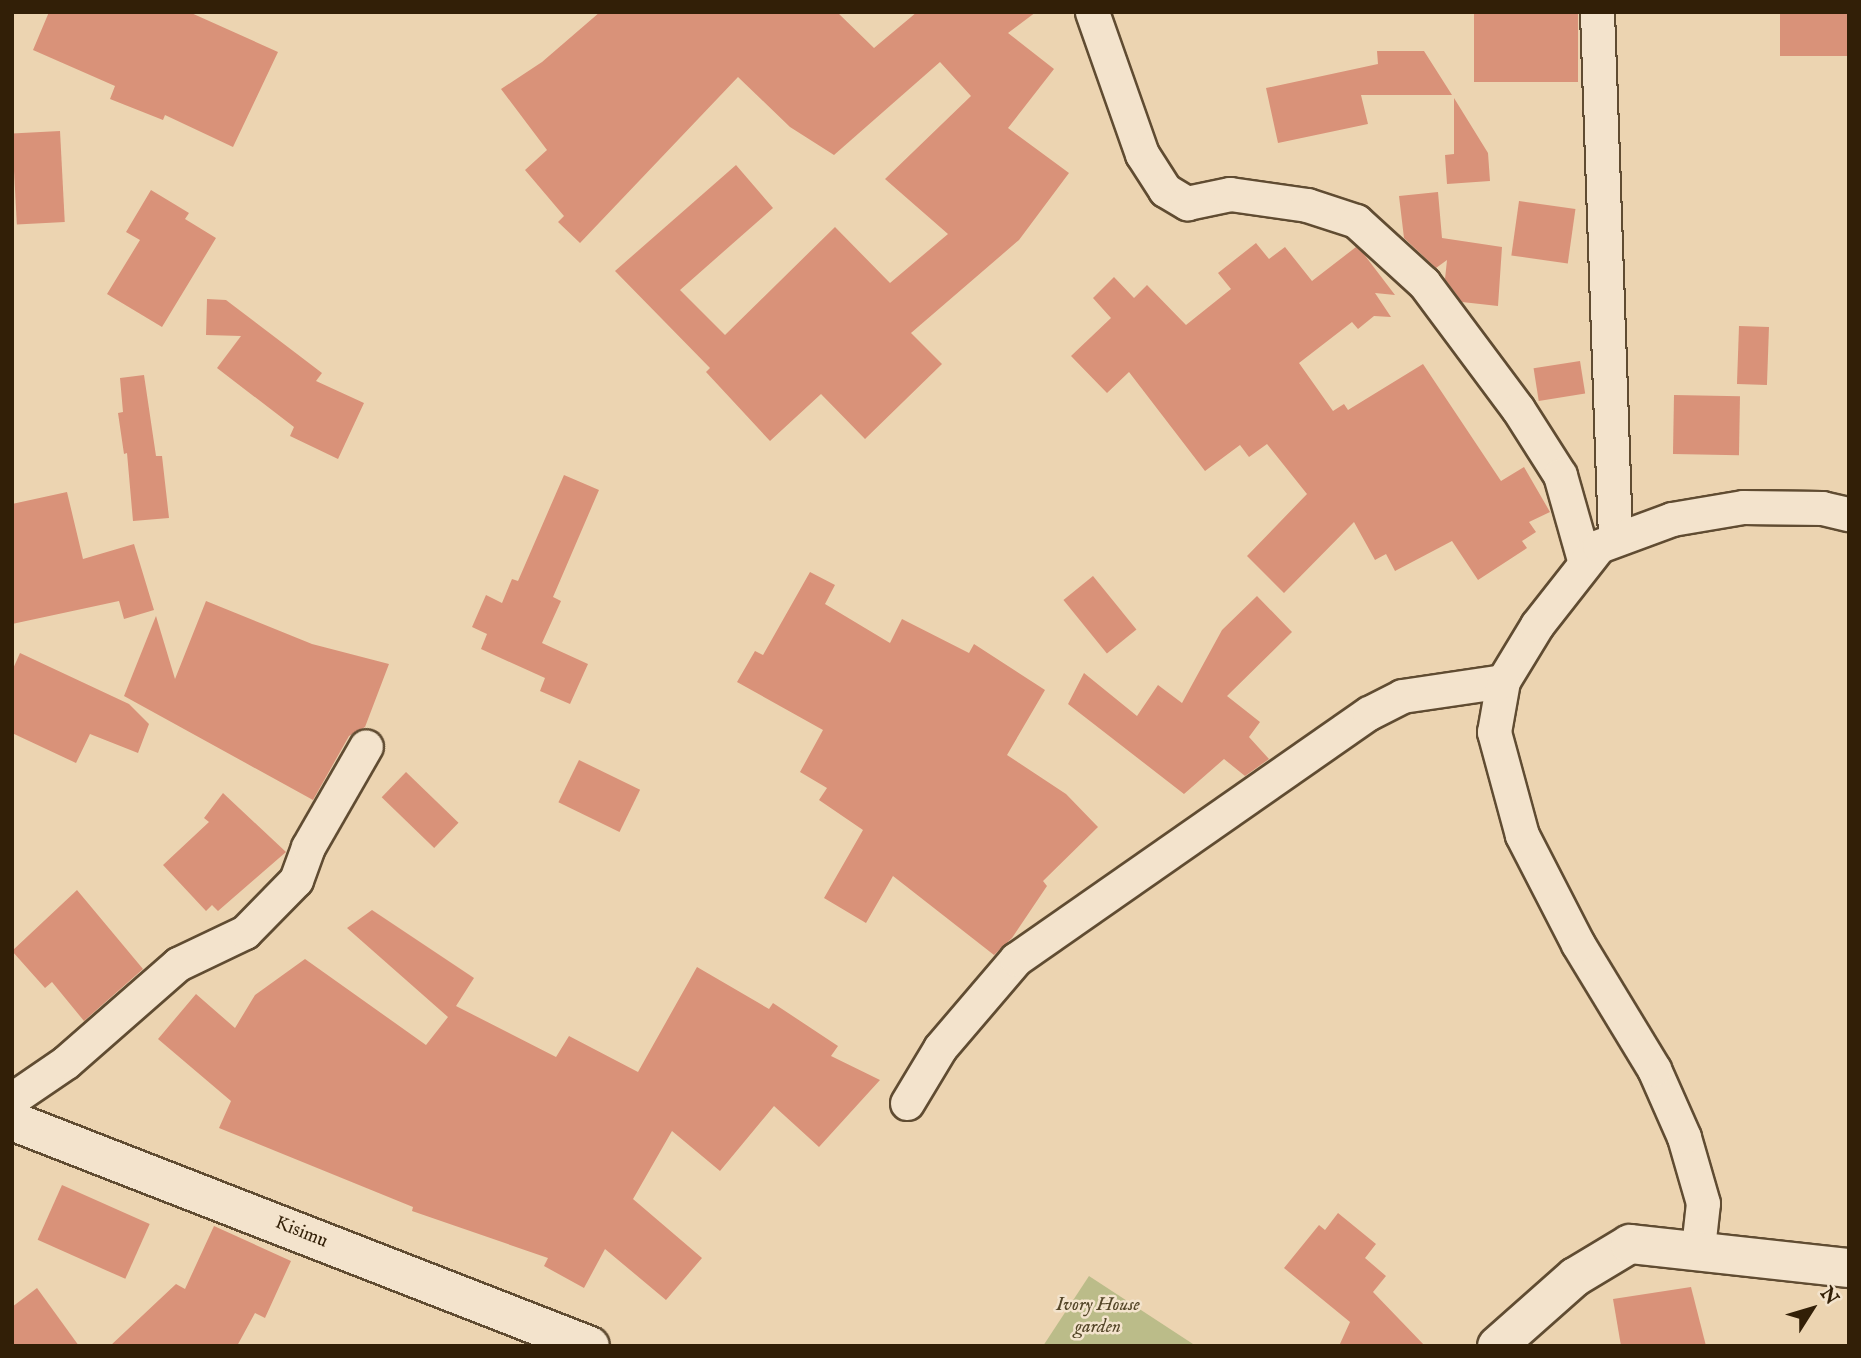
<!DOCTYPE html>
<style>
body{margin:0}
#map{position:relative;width:1861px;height:1358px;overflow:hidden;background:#ecd4b1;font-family:"IM FELL English",serif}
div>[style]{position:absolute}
.green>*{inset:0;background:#bbbc89}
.building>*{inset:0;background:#d99279;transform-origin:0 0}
.roads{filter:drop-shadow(2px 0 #604c32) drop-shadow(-2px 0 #604c32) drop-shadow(0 2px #604c32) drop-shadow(0 -2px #604c32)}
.minor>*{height:33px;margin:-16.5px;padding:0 16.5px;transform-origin:16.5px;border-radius:16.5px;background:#f3e3cc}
.tertiary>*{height:38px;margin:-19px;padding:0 19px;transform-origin:19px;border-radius:19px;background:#f3e3cc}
span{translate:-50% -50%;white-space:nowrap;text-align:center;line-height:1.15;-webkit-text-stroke:5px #f3e3cc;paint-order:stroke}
.street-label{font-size:19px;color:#321f07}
.park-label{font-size:19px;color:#544628;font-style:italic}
.frame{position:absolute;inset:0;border:14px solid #321f07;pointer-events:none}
.north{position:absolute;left:1777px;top:1274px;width:70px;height:70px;-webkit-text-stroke:5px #f3e3cc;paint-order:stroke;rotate:53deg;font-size:19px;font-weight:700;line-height:28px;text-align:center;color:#321f07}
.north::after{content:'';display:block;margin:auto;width:24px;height:32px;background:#321f07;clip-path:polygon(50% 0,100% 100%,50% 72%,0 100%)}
</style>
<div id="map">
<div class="green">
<i style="clip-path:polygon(1089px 1276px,1193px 1344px,1192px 1346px,1043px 1346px)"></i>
</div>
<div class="building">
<i style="clip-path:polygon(49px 12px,189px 12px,278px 52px,233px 147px,165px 115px,163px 120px,110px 99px,115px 86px,33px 50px)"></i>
<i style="clip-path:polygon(600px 12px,837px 12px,874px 48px,917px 12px,1036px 12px,1008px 33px,1054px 69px,1008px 128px,1069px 173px,1019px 240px,911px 333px,942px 364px,865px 439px,821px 394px,770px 441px,706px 372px,710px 368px,615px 271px,736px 165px,773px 208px,680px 290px,725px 335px,835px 227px,890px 283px,948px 234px,885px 179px,971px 96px,940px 62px,834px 155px,790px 127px,738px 77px,580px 243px,558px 222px,564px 216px,525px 170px,547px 150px,501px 89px,542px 62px)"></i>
<i style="left:1474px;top:12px;width:104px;height:70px"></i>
<i style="left:1780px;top:12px;width:69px;height:44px"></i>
<i style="clip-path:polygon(1377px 51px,1424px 51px,1452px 95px,1361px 95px,1368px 124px,1278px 143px,1266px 88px,1378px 64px)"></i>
<i style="clip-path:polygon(1454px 98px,1488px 153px,1490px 181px,1447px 184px,1445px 155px,1454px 154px)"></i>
<i style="left:60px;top:131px;width:91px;height:48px;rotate:87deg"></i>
<i style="clip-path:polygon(151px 190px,189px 213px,185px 219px,216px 238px,162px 327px,107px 294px,140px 240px,126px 232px)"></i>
<i style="clip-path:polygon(1438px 192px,1442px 238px,1502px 247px,1498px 306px,1462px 302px,1445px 279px,1447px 260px,1436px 268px,1404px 238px,1399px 196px)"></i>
<i style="left:1519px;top:201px;width:57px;height:55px;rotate:8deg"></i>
<i style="clip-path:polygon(1256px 243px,1269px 259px,1285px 247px,1312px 281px,1356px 247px,1363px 253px,1395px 295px,1375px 293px,1391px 317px,1374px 316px,1358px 329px,1352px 322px,1299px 363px,1333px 411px,1344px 404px,1348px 410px,1423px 364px,1501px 481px,1524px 467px,1550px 512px,1529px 522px,1536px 532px,1522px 541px,1527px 548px,1478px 580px,1452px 541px,1395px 571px,1386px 554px,1375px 560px,1354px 522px,1284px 593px,1247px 556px,1307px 494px,1267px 444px,1249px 457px,1240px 445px,1205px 471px,1129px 372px,1107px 393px,1071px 356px,1111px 318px,1093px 298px,1114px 277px,1134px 298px,1147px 285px,1186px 325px,1231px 289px,1218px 273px)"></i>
<i style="clip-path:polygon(207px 299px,226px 300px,322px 373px,316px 381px,364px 403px,338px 459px,290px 436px,294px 427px,217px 368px,241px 336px,206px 335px)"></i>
<i style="left:1739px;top:326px;width:30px;height:58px;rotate:2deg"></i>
<i style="left:1580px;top:361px;width:33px;height:47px;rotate:81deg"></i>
<i style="clip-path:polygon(144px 375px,156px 456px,162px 456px,169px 518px,133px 521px,127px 453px,124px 454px,118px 413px,123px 412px,120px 378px)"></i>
<i style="left:1674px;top:395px;width:66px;height:59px;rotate:1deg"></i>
<i style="clip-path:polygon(564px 475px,599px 490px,553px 597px,561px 601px,542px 643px,588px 664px,570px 704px,540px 691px,545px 678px,481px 649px,487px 634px,472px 627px,486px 595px,502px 603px,512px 579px,518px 581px)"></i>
<i style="clip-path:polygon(67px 492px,83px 559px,134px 544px,154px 610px,124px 619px,119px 601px,12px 624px,12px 504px)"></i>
<i style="clip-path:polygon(810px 572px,835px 585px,825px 604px,890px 643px,902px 619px,969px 653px,974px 644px,1045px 690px,1007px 755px,1066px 794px,1098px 827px,1043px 881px,1047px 886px,1012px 938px,994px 955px,893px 876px,866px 923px,824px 898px,863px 830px,819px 800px,827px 788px,800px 772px,823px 730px,737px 682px,755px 651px,763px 655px)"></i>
<i style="left:1093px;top:576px;width:69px;height:38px;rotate:51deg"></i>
<i style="clip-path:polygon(1257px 596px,1292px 632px,1227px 696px,1260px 722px,1249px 737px,1269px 759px,1245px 776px,1224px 759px,1184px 794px,1068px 704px,1084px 673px,1137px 716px,1158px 685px,1182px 703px,1222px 630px)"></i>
<i style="clip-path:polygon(206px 601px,312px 644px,389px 664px,365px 727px,349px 736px,313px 800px,124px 696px,156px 616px,175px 679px)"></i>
<i style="clip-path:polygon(20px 653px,129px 704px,149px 724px,138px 753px,90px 734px,76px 763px,12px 733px,12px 671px)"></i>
<i style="left:579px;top:760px;width:68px;height:47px;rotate:26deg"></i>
<i style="left:406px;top:772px;width:73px;height:35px;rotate:44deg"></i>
<i style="clip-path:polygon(223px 793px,286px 852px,218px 911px,212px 905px,206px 911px,163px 865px,209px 822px,204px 818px)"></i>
<i style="clip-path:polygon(77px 890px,143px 969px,84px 1021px,52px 982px,45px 988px,12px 951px)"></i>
<i style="clip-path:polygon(372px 910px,474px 978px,456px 1006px,556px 1057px,569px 1036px,638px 1072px,697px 967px,769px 1009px,773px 1003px,838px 1046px,831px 1056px,880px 1080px,819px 1147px,774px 1106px,720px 1171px,672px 1131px,633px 1199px,702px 1258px,666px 1300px,605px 1249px,584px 1288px,544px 1266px,548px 1258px,412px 1211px,413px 1207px,219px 1128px,231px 1101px,158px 1039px,196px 994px,235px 1028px,255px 995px,305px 959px,426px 1045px,448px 1017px,347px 928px)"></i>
<i style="left:62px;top:1185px;width:96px;height:60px;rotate:24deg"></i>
<i style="clip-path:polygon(1338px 1213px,1376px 1244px,1365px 1258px,1386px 1276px,1373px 1292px,1425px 1346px,1339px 1346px,1350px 1322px,1284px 1268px,1319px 1225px,1325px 1230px)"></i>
<i style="clip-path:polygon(214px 1226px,291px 1261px,265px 1318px,255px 1313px,237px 1346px,110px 1346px,176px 1284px,185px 1289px)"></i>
<i style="clip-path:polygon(1691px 1287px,1706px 1346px,1621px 1346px,1613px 1299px)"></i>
<i style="clip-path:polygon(37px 1288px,79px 1346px,12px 1346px,12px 1307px)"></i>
</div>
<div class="roads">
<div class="minor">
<i style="left:1092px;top:12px;width:151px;rotate:70.6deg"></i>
<i style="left:1142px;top:154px;width:43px;rotate:57.4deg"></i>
<i style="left:1165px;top:190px;width:26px;rotate:31deg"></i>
<i style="left:1187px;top:203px;width:44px;rotate:-11.8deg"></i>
<i style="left:1230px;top:194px;width:78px;rotate:8.1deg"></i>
<i style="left:1307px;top:205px;width:52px;rotate:18.1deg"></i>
<i style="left:1356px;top:221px;width:92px;rotate:42.4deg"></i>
<i style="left:1424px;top:283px;width:157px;rotate:53.3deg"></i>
<i style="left:1518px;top:409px;width:78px;rotate:57.5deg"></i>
<i style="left:1560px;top:475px;width:88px;rotate:74.2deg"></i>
<i style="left:1597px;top:12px;width:527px;rotate:88.04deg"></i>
<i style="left:12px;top:1099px;width:65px;rotate:-34.4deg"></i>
<i style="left:66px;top:1062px;width:149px;rotate:-41.2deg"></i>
<i style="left:178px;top:964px;width:74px;rotate:-25.5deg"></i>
<i style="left:245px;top:932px;width:73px;rotate:-45.6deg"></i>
<i style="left:296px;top:880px;width:35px;rotate:-70deg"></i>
<i style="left:308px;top:847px;width:116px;rotate:-60.1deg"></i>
<i style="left:907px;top:1103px;width:64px;rotate:-59deg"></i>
<i style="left:940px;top:1048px;width:117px;rotate:-49.5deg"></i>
<i style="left:1016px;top:959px;width:430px;rotate:-34.9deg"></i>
<i style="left:1369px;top:713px;width:37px;rotate:-27deg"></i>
<i style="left:1402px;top:696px;width:102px;rotate:-8.4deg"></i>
<i style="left:1698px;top:1248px;width:45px;rotate:-83.7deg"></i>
<i style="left:1703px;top:1203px;width:69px;rotate:-106.1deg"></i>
<i style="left:1684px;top:1137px;width:74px;rotate:-113.8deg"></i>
<i style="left:1654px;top:1069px;width:146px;rotate:-121.3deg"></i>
<i style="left:1578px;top:944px;width:123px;rotate:-117.2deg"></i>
<i style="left:1522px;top:835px;width:107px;rotate:-105.2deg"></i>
<i style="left:1494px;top:732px;width:52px;rotate:-80deg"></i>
<i style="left:1503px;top:681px;width:66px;rotate:-58.7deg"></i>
<i style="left:1537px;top:625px;width:100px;rotate:-51.9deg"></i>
<i style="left:1599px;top:546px;width:78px;rotate:-20.3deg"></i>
<i style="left:1672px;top:519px;width:72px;rotate:-9.6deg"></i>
<i style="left:1743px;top:507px;width:79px;rotate:0.7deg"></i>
<i style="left:1822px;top:508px;width:28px;rotate:13deg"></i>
</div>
<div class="tertiary">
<i style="left:12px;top:1121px;width:620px;rotate:21.27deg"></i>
<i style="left:1497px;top:1346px;width:104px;rotate:-41.5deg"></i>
<i style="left:1575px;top:1277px;width:64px;rotate:-31deg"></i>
<i style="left:1630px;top:1244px;width:220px;rotate:6.3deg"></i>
</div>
</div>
<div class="street-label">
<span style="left:301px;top:1233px;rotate:22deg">Kisimu</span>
</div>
<div class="park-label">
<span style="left:1098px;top:1317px">Ivory House<br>garden</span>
</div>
<div class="frame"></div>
<div class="north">N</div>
</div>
